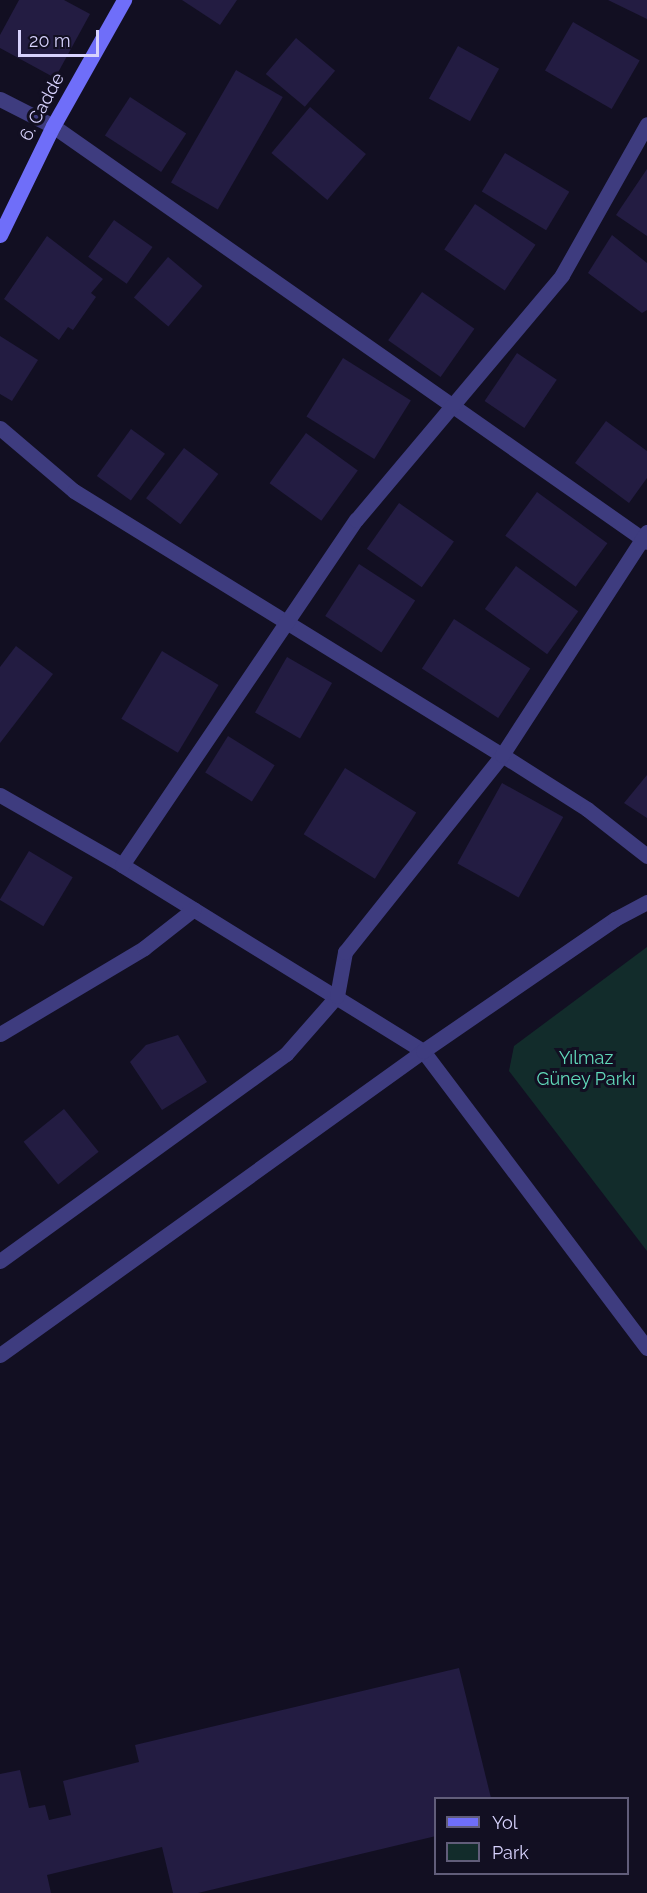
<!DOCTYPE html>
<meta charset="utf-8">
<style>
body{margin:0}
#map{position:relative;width:647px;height:1893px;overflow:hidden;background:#120f22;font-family:Raleway,sans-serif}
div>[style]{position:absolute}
.green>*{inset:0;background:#122c2b}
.building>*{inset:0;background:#231c42;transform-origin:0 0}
.street>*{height:15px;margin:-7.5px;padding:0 7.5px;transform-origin:7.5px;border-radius:7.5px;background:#3e3c7f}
.secondary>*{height:15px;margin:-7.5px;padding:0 7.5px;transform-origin:7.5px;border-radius:7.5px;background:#6f6ef9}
span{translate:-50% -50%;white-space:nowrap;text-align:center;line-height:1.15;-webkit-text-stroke:6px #120f22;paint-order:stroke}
.street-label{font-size:18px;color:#d7d2fd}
.park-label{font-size:18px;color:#61daba}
.legend{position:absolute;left:434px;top:1797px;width:195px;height:78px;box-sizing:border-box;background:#120f22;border:2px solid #615d7a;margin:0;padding:8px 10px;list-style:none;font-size:18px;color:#d7d2fd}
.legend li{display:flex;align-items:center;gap:12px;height:30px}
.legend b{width:30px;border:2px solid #615d7a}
.scale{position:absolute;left:18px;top:30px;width:81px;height:27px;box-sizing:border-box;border:3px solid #d7d2fd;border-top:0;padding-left:8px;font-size:18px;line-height:21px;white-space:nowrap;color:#d7d2fd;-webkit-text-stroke:4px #120f22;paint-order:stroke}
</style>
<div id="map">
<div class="green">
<i style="clip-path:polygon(647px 947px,647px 1251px,509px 1071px,514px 1046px)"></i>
</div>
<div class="building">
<i style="clip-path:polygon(19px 0,64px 0,90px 14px,55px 78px,0 48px,0 35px)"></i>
<i style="clip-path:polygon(182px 0,237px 0,220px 25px)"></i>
<i style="clip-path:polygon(608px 0,647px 0,647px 19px)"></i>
<i style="left:573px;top:22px;width:77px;height:56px;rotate:30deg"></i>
<i style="left:296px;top:38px;width:51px;height:47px;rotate:40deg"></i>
<i style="left:458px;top:46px;width:47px;height:60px;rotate:29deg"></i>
<i style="left:236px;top:70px;width:54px;height:130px;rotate:30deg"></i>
<i style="left:130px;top:97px;width:67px;height:46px;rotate:33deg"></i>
<i style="left:310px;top:107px;width:73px;height:60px;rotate:40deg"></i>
<i style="left:505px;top:153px;width:75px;height:45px;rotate:31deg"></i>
<i style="clip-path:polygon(647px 169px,647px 236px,616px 215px)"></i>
<i style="left:475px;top:204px;width:73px;height:55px;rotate:34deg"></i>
<i style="left:114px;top:220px;width:47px;height:45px;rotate:35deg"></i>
<i style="clip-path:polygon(612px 235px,647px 263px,647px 310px,642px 313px,588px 273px)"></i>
<i style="clip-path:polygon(47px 236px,103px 279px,91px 293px,96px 297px,73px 330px,68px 327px,59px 340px,4px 299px)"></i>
<i style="left:168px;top:257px;width:45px;height:53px;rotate:40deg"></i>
<i style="left:422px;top:292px;width:64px;height:59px;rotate:35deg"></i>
<i style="clip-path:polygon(0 336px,38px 360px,12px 401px,0 394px)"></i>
<i style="left:517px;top:353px;width:48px;height:58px;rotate:34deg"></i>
<i style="left:343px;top:358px;width:80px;height:69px;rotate:32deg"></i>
<i style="clip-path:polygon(606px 421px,647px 451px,647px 478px,629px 503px,575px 463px)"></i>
<i style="left:131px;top:429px;width:42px;height:58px;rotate:36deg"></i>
<i style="left:306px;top:433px;width:64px;height:62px;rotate:36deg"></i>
<i style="left:184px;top:448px;width:43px;height:63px;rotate:37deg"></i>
<i style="left:537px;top:492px;width:87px;height:54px;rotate:36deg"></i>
<i style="left:399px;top:503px;width:67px;height:56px;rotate:35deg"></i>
<i style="left:359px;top:564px;width:67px;height:62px;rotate:33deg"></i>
<i style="left:516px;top:566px;width:77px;height:53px;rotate:36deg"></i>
<i style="left:454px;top:619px;width:91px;height:59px;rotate:33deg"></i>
<i style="clip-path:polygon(16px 646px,53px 674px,0 743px,0 667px)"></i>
<i style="left:162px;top:651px;width:66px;height:79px;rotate:31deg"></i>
<i style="left:287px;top:657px;width:52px;height:64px;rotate:30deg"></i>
<i style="left:228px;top:736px;width:55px;height:43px;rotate:32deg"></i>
<i style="left:345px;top:768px;width:84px;height:78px;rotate:32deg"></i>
<i style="clip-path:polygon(647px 775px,647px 818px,624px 803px)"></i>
<i style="left:502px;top:783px;width:70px;height:92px;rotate:29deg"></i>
<i style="left:29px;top:851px;width:51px;height:57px;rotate:31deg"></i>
<i style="clip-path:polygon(178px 1035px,207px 1082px,162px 1110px,130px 1062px,146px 1045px)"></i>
<i style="left:64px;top:1109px;width:55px;height:52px;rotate:51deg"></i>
<i style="clip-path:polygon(459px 1668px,491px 1798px,436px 1798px,436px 1836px,198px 1893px,173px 1893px,162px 1847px,47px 1875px,51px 1893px,0 1893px,0 1774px,20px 1770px,29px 1808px,45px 1805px,49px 1820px,71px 1815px,63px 1781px,139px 1762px,135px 1745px)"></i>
</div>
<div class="street">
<i style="left:0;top:99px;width:59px;rotate:27deg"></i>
<i style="left:53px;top:126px;width:725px;rotate:35deg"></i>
<i style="left:0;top:428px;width:97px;rotate:40.4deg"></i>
<i style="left:74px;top:491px;width:503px;rotate:31.67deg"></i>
<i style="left:502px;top:755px;width:101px;rotate:32.4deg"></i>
<i style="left:587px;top:809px;width:76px;rotate:38.1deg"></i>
<i style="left:0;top:795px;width:141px;rotate:29.8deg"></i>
<i style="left:122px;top:865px;width:354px;rotate:31.7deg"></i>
<i style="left:423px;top:1051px;width:372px;rotate:53deg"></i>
<i style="left:122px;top:865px;width:417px;rotate:-55.9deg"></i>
<i style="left:356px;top:520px;width:320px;rotate:-49.9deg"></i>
<i style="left:562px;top:275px;width:173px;rotate:-60.6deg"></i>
<i style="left:0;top:1034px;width:168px;rotate:-30.8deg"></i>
<i style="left:144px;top:948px;width:63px;rotate:-38deg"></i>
<i style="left:0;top:1261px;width:353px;rotate:-35.9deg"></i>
<i style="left:286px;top:1054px;width:77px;rotate:-48.7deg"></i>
<i style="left:337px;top:996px;width:45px;rotate:-79.7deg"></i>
<i style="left:345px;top:952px;width:252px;rotate:-51.4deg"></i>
<i style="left:502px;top:755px;width:266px;rotate:-57deg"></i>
<i style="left:0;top:1355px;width:521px;rotate:-35.7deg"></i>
<i style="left:423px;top:1051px;width:233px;rotate:-34.5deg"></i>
<i style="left:615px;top:919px;width:36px;rotate:-28deg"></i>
</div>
<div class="secondary">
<i style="left:0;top:235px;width:121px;rotate:-64.1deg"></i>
<i style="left:53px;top:126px;width:145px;rotate:-60.6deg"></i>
</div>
<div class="street-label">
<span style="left:42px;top:107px;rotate:-62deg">6. Cadde</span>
</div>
<div class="park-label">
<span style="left:586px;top:1069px">Yılmaz<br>Güney Parkı</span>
</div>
<ul class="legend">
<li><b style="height:8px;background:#6f6ef9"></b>Yol</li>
<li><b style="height:16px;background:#122c2b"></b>Park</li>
</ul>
<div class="scale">20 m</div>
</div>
